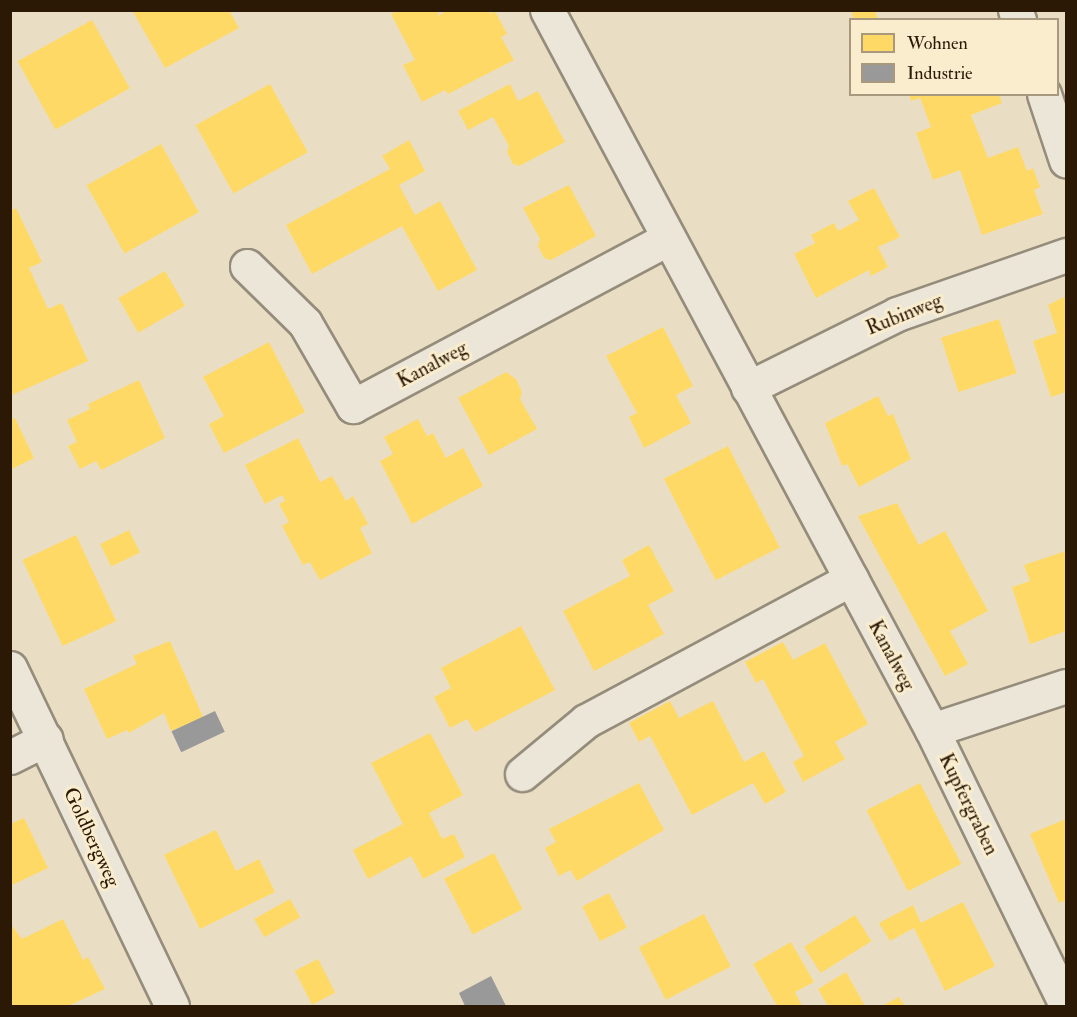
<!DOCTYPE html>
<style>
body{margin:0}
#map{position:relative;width:1077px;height:1017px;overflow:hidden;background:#e9dec3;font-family:"IM FELL Double Pica",serif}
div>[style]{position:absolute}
.homes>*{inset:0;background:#ffd966;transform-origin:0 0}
.industry>*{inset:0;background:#999;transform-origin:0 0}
.roads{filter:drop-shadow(2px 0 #958c7b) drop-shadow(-2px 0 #958c7b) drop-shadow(0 2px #958c7b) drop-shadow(0 -2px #958c7b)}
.minor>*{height:33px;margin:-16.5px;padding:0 16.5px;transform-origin:16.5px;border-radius:16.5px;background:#ece6d8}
span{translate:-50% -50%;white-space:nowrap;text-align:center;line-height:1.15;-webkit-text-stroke:6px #faedce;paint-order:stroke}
.street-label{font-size:20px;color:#2c1905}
.frame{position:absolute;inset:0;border:12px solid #2c1905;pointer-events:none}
.legend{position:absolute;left:849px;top:18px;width:210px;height:78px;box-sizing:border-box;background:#faedce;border:2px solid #a8987e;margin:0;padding:8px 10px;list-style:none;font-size:18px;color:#2c1905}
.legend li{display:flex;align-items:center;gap:12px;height:30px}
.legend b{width:30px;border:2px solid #a8987e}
</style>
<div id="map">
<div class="homes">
<i style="clip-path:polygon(132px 10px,229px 10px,239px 28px,165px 68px)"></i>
<i style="clip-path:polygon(398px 10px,441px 10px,436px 17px,448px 10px,488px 10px,490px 14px,495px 11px,507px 34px,501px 37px,514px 60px,448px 94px,445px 90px,422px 102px,403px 65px,415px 60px,391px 14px)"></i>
<i style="clip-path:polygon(851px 10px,875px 10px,878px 20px,854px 20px)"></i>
<i style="left:92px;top:20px;width:78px;height:85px;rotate:61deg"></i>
<i style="left:270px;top:84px;width:78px;height:85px;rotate:61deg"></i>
<i style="clip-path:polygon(510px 84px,518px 101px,538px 91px,565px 142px,519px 166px,513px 164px,507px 152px,509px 146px,493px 117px,468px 130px,458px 111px)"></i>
<i style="clip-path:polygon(909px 94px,999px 94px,1002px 103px,971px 115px,988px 158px,1018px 147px,1027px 171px,1033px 168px,1040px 187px,1034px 190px,1043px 214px,982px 235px,960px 170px,933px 180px,916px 133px,931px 127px,920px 98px,911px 101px)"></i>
<i style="clip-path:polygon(409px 140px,425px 171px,399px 185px,415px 215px,440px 201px,477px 270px,438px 291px,402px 226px,312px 274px,286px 225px,390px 169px,382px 156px)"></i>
<i style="left:161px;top:144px;width:78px;height:85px;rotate:61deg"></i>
<i style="clip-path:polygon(569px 185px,596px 236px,551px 260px,544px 258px,538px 246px,540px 239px,523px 208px)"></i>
<i style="clip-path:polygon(874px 188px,900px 237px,878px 247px,888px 267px,871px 276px,869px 270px,816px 298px,794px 254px,815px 243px,811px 235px,834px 223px,838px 231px,859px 220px,848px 201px)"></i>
<i style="clip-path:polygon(16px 208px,42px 262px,29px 268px,48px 309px,62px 303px,88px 361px,10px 396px,10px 211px)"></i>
<i style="left:165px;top:271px;width:40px;height:54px;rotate:60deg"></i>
<i style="clip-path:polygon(1066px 296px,1066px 392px,1051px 397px,1033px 341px,1057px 333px,1048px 305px)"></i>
<i style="left:999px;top:319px;width:57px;height:61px;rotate:72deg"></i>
<i style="clip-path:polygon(663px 327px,693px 386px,676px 395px,691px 423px,644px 448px,629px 417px,637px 413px,606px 356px)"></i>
<i style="clip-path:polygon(269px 342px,305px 412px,224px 453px,209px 424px,224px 416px,203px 377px)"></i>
<i style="clip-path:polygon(506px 372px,516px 379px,522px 392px,520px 399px,537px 429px,489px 455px,458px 398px)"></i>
<i style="clip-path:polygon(139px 380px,165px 438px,101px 470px,96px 461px,80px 469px,68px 446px,77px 442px,67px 420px,90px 409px,88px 404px)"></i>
<i style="clip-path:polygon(878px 396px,888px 416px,893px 414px,911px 459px,859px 487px,847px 464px,842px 466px,825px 423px)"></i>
<i style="clip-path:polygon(15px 418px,34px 458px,10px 470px,10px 420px)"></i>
<i style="clip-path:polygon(418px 419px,427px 436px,433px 433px,446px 458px,463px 448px,483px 486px,412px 524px,380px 461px,393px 454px,384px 437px)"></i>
<i style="clip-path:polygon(298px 438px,320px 482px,332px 476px,346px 501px,353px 496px,368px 524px,360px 528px,372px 553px,320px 580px,310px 562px,303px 565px,282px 526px,289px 522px,279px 504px,285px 501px,282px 495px,265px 504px,245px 465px)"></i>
<i style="left:728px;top:446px;width:114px;height:72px;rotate:63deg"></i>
<i style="clip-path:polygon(897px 503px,919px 545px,945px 531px,988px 611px,950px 631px,968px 664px,945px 676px,858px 516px)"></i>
<i style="left:129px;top:530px;width:25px;height:32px;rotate:64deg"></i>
<i style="left:76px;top:535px;width:95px;height:59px;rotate:65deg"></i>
<i style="clip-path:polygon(649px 545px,674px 591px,648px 605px,664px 634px,594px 671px,563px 611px,630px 576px,622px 560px)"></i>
<i style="clip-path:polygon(1066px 551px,1066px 631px,1030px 644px,1012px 587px,1030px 581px,1024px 565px)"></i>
<i style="clip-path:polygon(521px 626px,555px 690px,475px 732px,467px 719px,450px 728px,434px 697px,451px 688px,441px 668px)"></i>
<i style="clip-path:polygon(170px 641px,203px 717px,171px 731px,164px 713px,129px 733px,127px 730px,107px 739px,84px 689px,137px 664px,133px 656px)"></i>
<i style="clip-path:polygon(783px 642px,793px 660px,825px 643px,868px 724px,835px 742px,845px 759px,803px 782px,793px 762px,804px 756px,763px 679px,756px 683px,745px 662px)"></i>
<i style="clip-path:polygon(670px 701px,679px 718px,713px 701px,744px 762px,764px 751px,786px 792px,765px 804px,753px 783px,692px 815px,650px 736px,639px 742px,629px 723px)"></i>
<i style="clip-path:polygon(430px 733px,463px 795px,429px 813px,442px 839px,454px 834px,465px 857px,423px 879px,411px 856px,368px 879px,353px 850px,403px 824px,371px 763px)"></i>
<i style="clip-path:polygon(639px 783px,664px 830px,577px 881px,570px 870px,559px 876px,545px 848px,556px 842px,549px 829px)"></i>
<i style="left:920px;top:783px;width:91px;height:60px;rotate:63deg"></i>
<i style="clip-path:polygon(24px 818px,48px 868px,10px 886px,10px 824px)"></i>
<i style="clip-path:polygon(1066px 819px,1066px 900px,1059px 903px,1030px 834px)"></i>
<i style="clip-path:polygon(216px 830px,236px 871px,259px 859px,275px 892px,200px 929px,164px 855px)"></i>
<i style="left:494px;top:853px;width:63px;height:56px;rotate:63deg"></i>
<i style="left:609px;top:893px;width:39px;height:30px;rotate:63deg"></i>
<i style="left:290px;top:899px;width:21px;height:41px;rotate:61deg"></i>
<i style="clip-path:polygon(963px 902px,995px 966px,945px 991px,914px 928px,890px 941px,879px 923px,913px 905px,921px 923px)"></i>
<i style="left:704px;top:914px;width:59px;height:73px;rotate:63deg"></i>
<i style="left:855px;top:915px;width:31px;height:60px;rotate:58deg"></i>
<i style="clip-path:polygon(63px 919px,83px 960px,88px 957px,105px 989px,68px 1006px,10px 1006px,10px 923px,22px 939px)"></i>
<i style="clip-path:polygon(791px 942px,814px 982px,795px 992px,802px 1006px,777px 1006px,753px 964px)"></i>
<i style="left:318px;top:959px;width:38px;height:26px;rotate:63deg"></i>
<i style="clip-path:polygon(846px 972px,865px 1006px,828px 1006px,818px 989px)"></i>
<i style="clip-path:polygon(899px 997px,905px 1006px,882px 1006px)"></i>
</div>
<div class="industry">
<i style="left:215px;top:711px;width:23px;height:48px;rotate:65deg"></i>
<i style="clip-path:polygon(491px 976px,506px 1006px,465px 1006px,459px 993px)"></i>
</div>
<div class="roads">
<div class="minor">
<i style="left:547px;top:10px;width:816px;rotate:61.87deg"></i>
<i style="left:932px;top:730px;width:306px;rotate:64deg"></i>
<i style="left:1015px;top:10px;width:11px;rotate:68deg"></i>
<i style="left:1044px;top:94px;width:70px;rotate:71.6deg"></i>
<i style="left:247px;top:266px;width:81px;rotate:44.5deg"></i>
<i style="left:305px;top:323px;width:96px;rotate:60deg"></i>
<i style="left:353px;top:406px;width:356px;rotate:-28deg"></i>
<i style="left:748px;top:388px;width:166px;rotate:-26.4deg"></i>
<i style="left:897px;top:314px;width:179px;rotate:-19.2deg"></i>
<i style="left:10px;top:668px;width:375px;rotate:64.4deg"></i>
<i style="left:932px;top:730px;width:141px;rotate:-18.2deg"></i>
<i style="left:10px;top:757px;width:40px;rotate:-26.6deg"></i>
<i style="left:522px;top:774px;width:83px;rotate:-39.6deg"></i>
<i style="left:586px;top:721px;width:301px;rotate:-28.2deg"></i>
</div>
</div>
<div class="street-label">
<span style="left:904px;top:314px;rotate:-22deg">Rubinweg</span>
<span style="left:432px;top:364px;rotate:-28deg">Kanalweg</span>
<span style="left:892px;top:655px;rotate:62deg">Kanalweg</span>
<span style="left:969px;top:804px;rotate:64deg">Kupfergraben</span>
<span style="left:92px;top:837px;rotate:65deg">Goldbergweg</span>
</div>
<div class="frame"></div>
<ul class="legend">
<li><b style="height:16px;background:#ffd966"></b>Wohnen</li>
<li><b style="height:16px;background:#999"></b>Industrie</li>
</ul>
</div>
